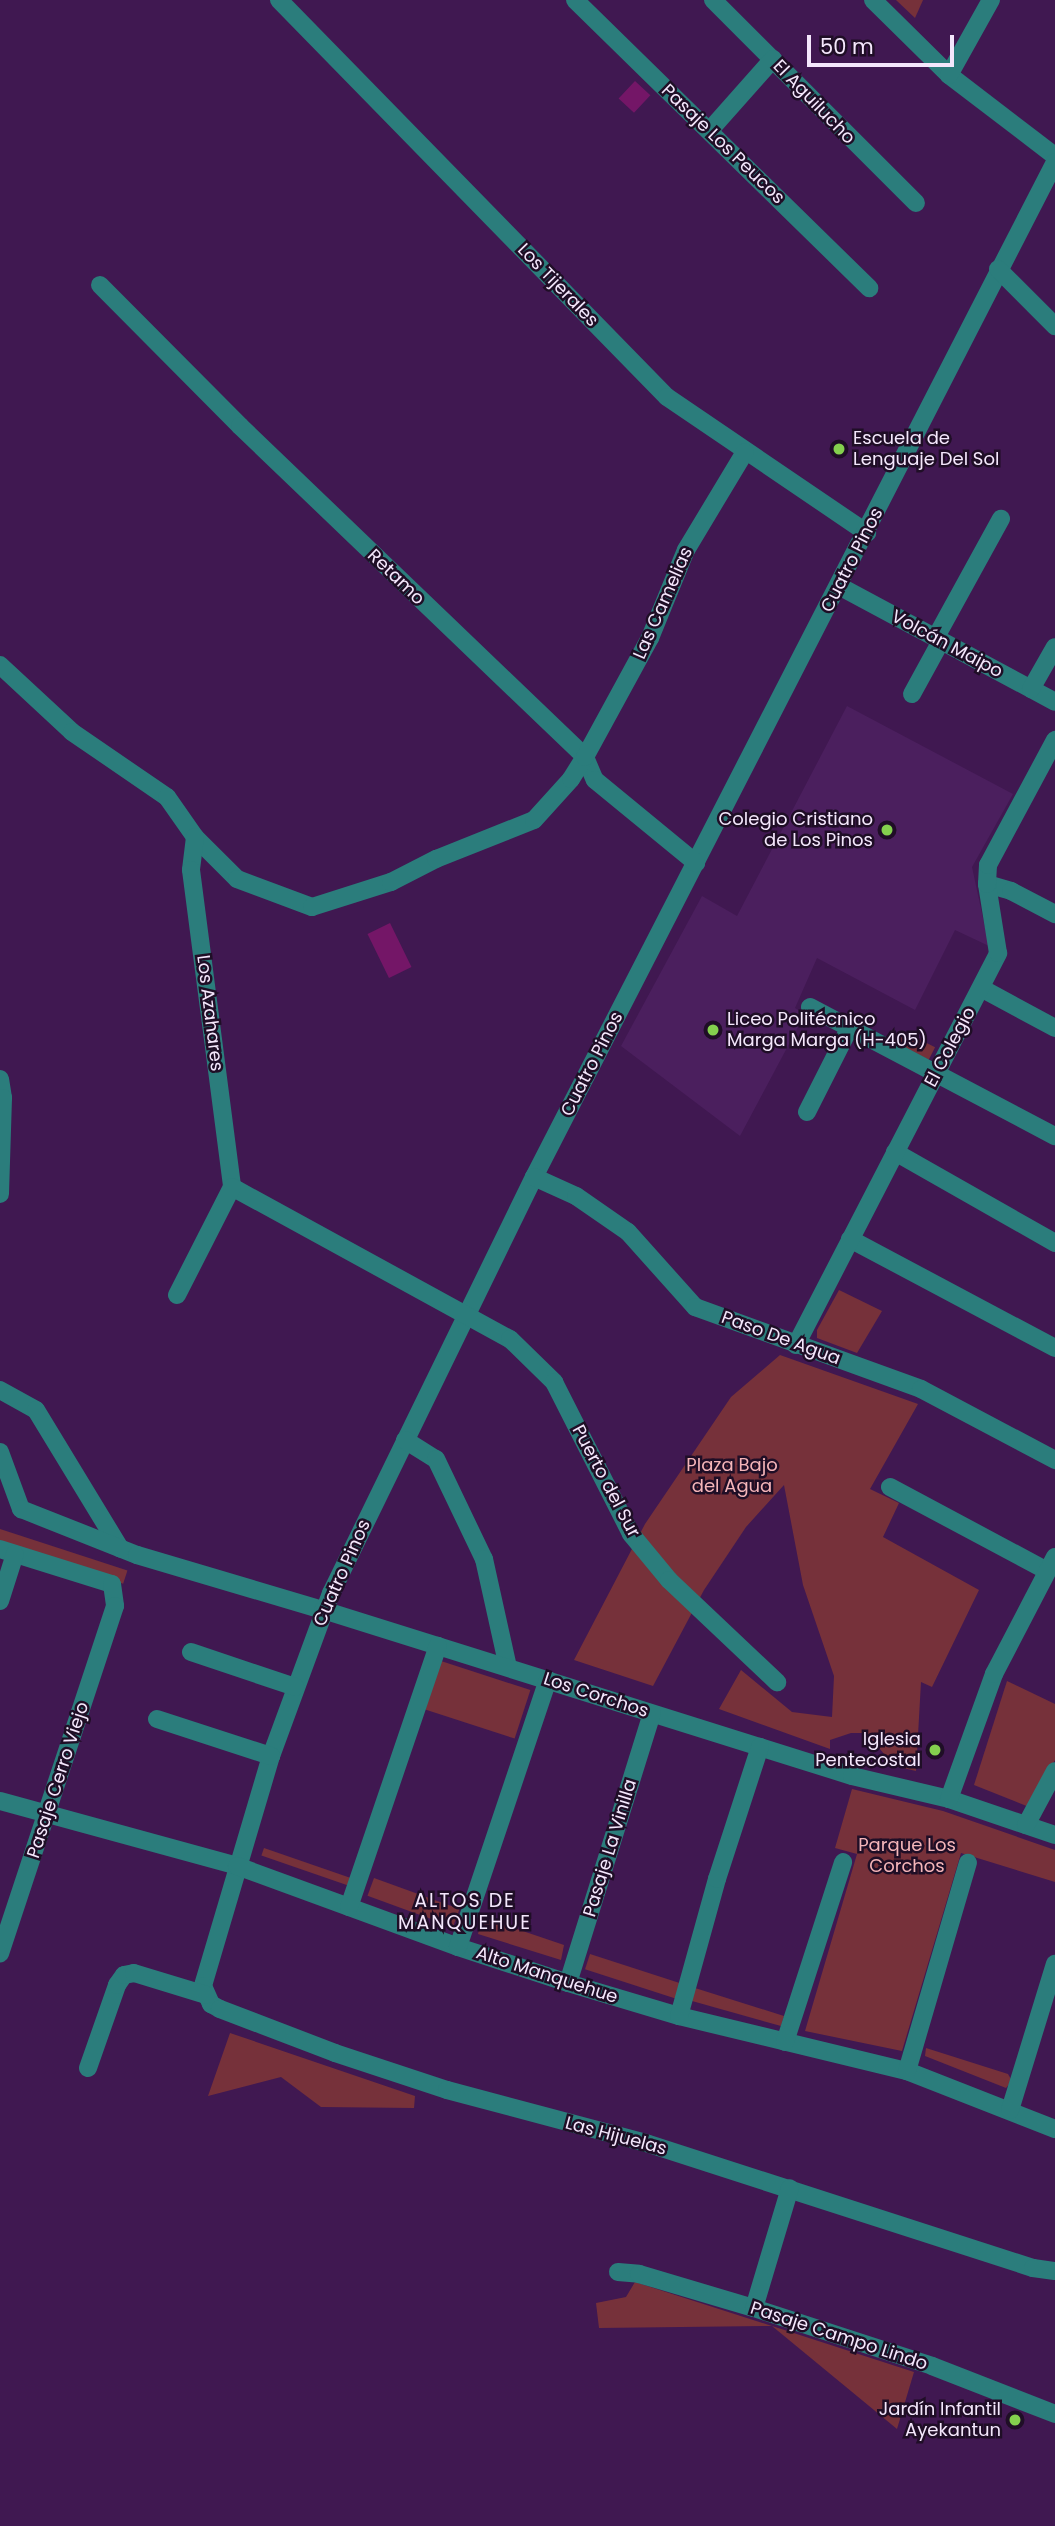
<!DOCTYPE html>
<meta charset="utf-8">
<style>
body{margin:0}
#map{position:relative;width:1055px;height:2526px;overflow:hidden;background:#401851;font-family:Poppins,sans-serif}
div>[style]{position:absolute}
.built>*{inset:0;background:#4b1f5e}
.green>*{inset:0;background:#76313a;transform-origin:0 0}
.building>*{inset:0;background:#741667;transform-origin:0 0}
.minor>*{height:18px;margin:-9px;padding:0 9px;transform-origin:9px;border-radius:9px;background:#2b7d7c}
.dots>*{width:19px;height:19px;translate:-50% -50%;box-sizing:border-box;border:4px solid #1f0e26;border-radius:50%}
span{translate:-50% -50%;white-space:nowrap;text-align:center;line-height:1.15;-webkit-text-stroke:5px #1f0e26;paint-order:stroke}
.street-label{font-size:18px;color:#f4e7fc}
.poi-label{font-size:18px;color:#f4e7fc}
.left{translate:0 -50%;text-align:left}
.right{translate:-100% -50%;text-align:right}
.park-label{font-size:18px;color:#f5b5b9}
.neighbourhood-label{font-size:19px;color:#f4e7fc;letter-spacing:2px}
.scale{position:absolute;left:807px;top:35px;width:147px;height:32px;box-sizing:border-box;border:4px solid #f4e7fc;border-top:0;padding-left:9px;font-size:21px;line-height:24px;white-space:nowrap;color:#f4e7fc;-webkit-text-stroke:5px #1f0e26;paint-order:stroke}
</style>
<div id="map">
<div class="built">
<i style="clip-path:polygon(847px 706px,1013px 794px,972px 867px,989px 946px,955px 930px,915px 1010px,817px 958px,795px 1008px,805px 1014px,740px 1136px,621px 1046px,702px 896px,737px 916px)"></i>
</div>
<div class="green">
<i style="clip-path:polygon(896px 0,923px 0,915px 18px)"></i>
<i style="left:903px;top:1031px;width:36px;height:14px;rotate:27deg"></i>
<i style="clip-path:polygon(839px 1290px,882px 1311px,857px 1353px,817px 1338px,817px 1330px)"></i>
<i style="clip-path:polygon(780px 1355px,918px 1404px,870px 1489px,899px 1503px,883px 1537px,979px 1590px,932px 1687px,921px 1682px,916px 1771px,894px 1766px,870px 1737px,862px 1733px,851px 1733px,830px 1740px,830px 1749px,719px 1709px,741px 1670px,792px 1712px,832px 1717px,834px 1676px,803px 1585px,784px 1485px,746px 1527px,704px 1590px,653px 1686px,574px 1660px,645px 1524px,731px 1397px)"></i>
<i style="left:0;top:1529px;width:134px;height:14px;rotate:18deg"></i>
<i style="left:441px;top:1661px;width:94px;height:51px;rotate:18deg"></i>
<i style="clip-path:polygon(1007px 1681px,1055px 1704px,1055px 1760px,1029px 1807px,974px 1785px)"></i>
<i style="clip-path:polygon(852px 1789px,943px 1811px,1055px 1850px,1055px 1882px,961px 1853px,902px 2051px,805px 2031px,857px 1854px,835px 1848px)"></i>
<i style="left:264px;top:1848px;width:91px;height:8px;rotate:19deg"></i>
<i style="left:374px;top:1878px;width:91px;height:19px;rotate:20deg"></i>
<i style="clip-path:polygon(482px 1917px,564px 1945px,561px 1960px,478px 1934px)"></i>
<i style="left:590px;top:1954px;width:95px;height:16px;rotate:18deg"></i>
<i style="clip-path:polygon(695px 1988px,784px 2016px,781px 2026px,692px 2001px)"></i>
<i style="clip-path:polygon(230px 2033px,415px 2096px,414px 2108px,321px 2107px,281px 2077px,208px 2096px)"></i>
<i style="clip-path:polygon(926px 2048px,1008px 2074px,1012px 2081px,1006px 2088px,925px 2056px)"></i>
<i style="clip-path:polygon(635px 2282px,772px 2326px,914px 2372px,897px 2429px,772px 2326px,599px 2328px,596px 2303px,626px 2297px)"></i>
</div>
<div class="building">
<i style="left:635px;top:81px;width:21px;height:24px;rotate:43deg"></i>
<i style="left:390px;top:923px;width:49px;height:25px;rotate:64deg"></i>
</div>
<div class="minor">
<i style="left:279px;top:0;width:555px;rotate:45.66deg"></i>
<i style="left:667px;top:397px;width:242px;rotate:34.2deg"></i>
<i style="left:575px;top:0;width:412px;rotate:44.4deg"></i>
<i style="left:713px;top:0;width:287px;rotate:45deg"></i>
<i style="left:873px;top:0;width:107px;rotate:44.6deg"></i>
<i style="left:949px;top:75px;width:133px;rotate:37.4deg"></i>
<i style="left:949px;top:75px;width:86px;rotate:-60.8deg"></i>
<i style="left:710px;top:130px;width:95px;rotate:-48.4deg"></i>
<i style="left:1055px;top:162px;width:1141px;rotate:117.17deg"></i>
<i style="left:534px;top:1177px;width:463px;rotate:116deg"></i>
<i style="left:331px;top:1593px;width:174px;rotate:110.2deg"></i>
<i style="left:271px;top:1756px;width:240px;rotate:106.5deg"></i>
<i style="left:203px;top:1986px;width:20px;rotate:66deg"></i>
<i style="left:211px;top:2004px;width:10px;rotate:29deg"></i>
<i style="left:220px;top:2009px;width:123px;rotate:20.9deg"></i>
<i style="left:335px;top:2053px;width:118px;rotate:18.3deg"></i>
<i style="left:447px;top:2090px;width:206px;rotate:14.9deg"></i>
<i style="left:646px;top:2143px;width:407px;rotate:17.9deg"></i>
<i style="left:1033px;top:2268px;width:22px;rotate:8deg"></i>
<i style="left:998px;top:269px;width:81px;rotate:45deg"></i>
<i style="left:100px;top:285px;width:199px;rotate:45.2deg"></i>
<i style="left:240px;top:426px;width:478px;rotate:43.8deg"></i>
<i style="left:585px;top:757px;width:25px;rotate:67deg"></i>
<i style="left:595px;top:780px;width:131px;rotate:39.4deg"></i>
<i style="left:839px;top:586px;width:245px;rotate:28.2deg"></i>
<i style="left:936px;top:637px;width:135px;rotate:-61.2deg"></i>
<i style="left:0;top:665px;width:98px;rotate:42.9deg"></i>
<i style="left:72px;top:732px;width:115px;rotate:34.4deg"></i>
<i style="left:167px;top:797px;width:49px;rotate:55deg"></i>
<i style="left:195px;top:837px;width:59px;rotate:45deg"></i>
<i style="left:237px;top:879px;width:80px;rotate:20.5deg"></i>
<i style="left:312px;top:907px;width:83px;rotate:-17.6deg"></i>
<i style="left:391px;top:882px;width:51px;rotate:-27.1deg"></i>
<i style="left:436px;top:859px;width:105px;rotate:-21.7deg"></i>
<i style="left:534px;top:820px;width:55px;rotate:-47.9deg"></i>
<i style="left:571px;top:779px;width:26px;rotate:-58deg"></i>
<i style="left:585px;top:757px;width:136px;rotate:-61.4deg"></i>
<i style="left:650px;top:638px;width:95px;rotate:-67.8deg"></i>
<i style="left:686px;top:550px;width:114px;rotate:-59deg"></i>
<i style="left:1031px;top:689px;width:48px;rotate:-60.3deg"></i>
<i style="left:912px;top:694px;width:60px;rotate:-61.3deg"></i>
<i style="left:195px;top:837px;width:33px;rotate:97deg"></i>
<i style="left:191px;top:870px;width:320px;rotate:82.6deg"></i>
<i style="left:987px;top:884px;width:25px;rotate:16deg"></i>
<i style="left:1011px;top:891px;width:50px;rotate:27.6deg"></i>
<i style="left:981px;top:988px;width:84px;rotate:28.4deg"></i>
<i style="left:810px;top:1007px;width:277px;rotate:27.8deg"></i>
<i style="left:0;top:1079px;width:19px;rotate:81deg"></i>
<i style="left:3px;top:1098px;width:96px;rotate:91.8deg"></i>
<i style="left:807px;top:1112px;width:95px;rotate:-63.2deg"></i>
<i style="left:895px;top:1152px;width:184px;rotate:29.6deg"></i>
<i style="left:534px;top:1177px;width:46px;rotate:24.3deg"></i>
<i style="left:576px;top:1196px;width:63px;rotate:34.7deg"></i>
<i style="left:628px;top:1232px;width:101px;rotate:48.2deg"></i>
<i style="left:695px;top:1307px;width:240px;rotate:19.9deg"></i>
<i style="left:921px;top:1389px;width:152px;rotate:27.9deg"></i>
<i style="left:232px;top:1187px;width:317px;rotate:28.7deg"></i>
<i style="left:510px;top:1339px;width:62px;rotate:44.3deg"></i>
<i style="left:554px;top:1382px;width:170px;rotate:63.1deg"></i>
<i style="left:631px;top:1534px;width:60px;rotate:50.4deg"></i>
<i style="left:669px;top:1580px;width:149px;rotate:43.4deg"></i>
<i style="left:850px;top:1239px;width:232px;rotate:28deg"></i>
<i style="left:177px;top:1295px;width:121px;rotate:-63deg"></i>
<i style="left:796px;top:1345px;width:441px;rotate:-62.7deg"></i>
<i style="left:998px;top:953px;width:70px;rotate:-99.1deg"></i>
<i style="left:987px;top:884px;width:19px;rotate:-87deg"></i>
<i style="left:988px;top:865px;width:142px;rotate:-61.8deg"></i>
<i style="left:0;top:1390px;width:41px;rotate:29.1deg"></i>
<i style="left:36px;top:1410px;width:162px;rotate:58.7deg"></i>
<i style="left:405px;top:1440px;width:36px;rotate:32deg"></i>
<i style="left:436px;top:1459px;width:111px;rotate:64.4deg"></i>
<i style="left:484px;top:1559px;width:111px;rotate:77.5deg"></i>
<i style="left:0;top:1452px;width:61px;rotate:69.8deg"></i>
<i style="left:21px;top:1509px;width:125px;rotate:21.6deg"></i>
<i style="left:137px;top:1555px;width:194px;rotate:16.5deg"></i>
<i style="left:323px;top:1610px;width:554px;rotate:17.42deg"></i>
<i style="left:852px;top:1776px;width:100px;rotate:13.3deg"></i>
<i style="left:949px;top:1799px;width:112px;rotate:18.8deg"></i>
<i style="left:890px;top:1487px;width:178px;rotate:28.1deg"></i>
<i style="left:0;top:1549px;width:117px;rotate:17.4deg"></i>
<i style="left:112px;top:1584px;width:22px;rotate:82deg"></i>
<i style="left:115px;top:1606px;width:366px;rotate:108.3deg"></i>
<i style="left:0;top:1601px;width:49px;rotate:-72.3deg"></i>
<i style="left:191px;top:1652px;width:110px;rotate:18.6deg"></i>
<i style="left:157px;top:1719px;width:120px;rotate:18deg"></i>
<i style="left:949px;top:1799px;width:133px;rotate:-70.2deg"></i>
<i style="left:994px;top:1674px;width:132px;rotate:-62.5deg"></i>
<i style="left:0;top:1801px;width:246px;rotate:15.3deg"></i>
<i style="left:237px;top:1866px;width:235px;rotate:20.1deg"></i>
<i style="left:458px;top:1947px;width:116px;rotate:18.1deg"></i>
<i style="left:568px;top:1983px;width:116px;rotate:16.6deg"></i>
<i style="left:679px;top:2016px;width:235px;rotate:13.6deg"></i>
<i style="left:907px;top:2071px;width:159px;rotate:21.4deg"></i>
<i style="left:1026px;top:1825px;width:61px;rotate:-61.8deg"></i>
<i style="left:349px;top:1907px;width:276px;rotate:-71.2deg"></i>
<i style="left:458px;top:1947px;width:282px;rotate:-71.4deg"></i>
<i style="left:568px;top:1983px;width:282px;rotate:-72.7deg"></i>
<i style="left:679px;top:2016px;width:142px;rotate:-74.5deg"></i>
<i style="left:717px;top:1879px;width:139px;rotate:-72deg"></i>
<i style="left:785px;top:2042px;width:189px;rotate:-72.1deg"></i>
<i style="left:88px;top:2068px;width:88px;rotate:-70.7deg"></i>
<i style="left:117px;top:1985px;width:12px;rotate:-55deg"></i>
<i style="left:124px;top:1975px;width:10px;rotate:-11deg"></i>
<i style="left:134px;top:1973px;width:75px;rotate:17deg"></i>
<i style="left:907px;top:2071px;width:217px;rotate:-73.7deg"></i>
<i style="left:1010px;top:2110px;width:153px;rotate:-72.9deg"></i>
<i style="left:618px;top:2272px;width:21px;rotate:5deg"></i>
<i style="left:639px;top:2274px;width:120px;rotate:16.5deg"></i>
<i style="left:754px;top:2308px;width:187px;rotate:18deg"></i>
<i style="left:932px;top:2366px;width:132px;rotate:21.3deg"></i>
<i style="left:754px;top:2308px;width:125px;rotate:-73.3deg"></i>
</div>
<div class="dots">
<i style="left:839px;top:449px;background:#84d04e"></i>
<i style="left:887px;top:830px;background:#84d04e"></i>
<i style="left:713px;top:1030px;background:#84d04e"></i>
<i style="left:935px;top:1750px;background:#84d04e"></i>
<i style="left:1015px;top:2420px;background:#84d04e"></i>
</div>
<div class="street-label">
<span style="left:814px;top:102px;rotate:46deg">El Aguilucho</span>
<span style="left:723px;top:144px;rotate:44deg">Pasaje Los Peucos</span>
<span style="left:558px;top:285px;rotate:46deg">Los Tijerales</span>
<span style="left:852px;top:560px;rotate:-63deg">Cuatro Pinos</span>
<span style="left:396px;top:577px;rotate:44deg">Retamo</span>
<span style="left:663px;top:603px;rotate:-66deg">Las Camelias</span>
<span style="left:947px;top:644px;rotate:28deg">Volcán Maipo</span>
<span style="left:210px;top:1013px;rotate:83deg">Los Azahares</span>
<span style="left:950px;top:1047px;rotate:-62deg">El Colegio</span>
<span style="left:592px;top:1064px;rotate:-63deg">Cuatro Pinos</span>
<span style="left:781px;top:1338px;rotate:20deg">Paso De Agua</span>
<span style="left:606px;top:1481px;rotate:62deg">Puerto del Sur</span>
<span style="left:342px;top:1573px;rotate:-66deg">Cuatro Pinos</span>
<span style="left:596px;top:1695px;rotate:18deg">Los Corchos</span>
<span style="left:58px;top:1780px;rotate:-72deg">Pasaje Cerro Viejo</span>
<span style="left:610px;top:1848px;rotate:-73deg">Pasaje La Vinilla</span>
<span style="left:547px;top:1975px;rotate:18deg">Alto Manquehue</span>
<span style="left:616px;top:2136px;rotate:15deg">Las Hijuelas</span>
<span style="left:839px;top:2336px;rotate:18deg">Pasaje Campo Lindo</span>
</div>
<div class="poi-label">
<span class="left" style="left:853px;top:449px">Escuela de<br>Lenguaje Del Sol</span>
<span class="right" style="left:873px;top:830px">Colegio Cristiano<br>de Los Pinos</span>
<span class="left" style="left:727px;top:1030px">Liceo Politécnico<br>Marga Marga (H-405)</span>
<span class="right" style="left:921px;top:1750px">Iglesia<br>Pentecostal</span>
<span class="right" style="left:1001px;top:2420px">Jardín Infantil<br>Ayekantun</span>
</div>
<div class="park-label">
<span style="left:732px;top:1476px">Plaza Bajo<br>del Agua</span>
<span style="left:907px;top:1856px">Parque Los<br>Corchos</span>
</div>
<div class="neighbourhood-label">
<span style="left:465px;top:1912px">ALTOS DE<br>MANQUEHUE</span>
</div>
<div class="scale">50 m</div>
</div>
